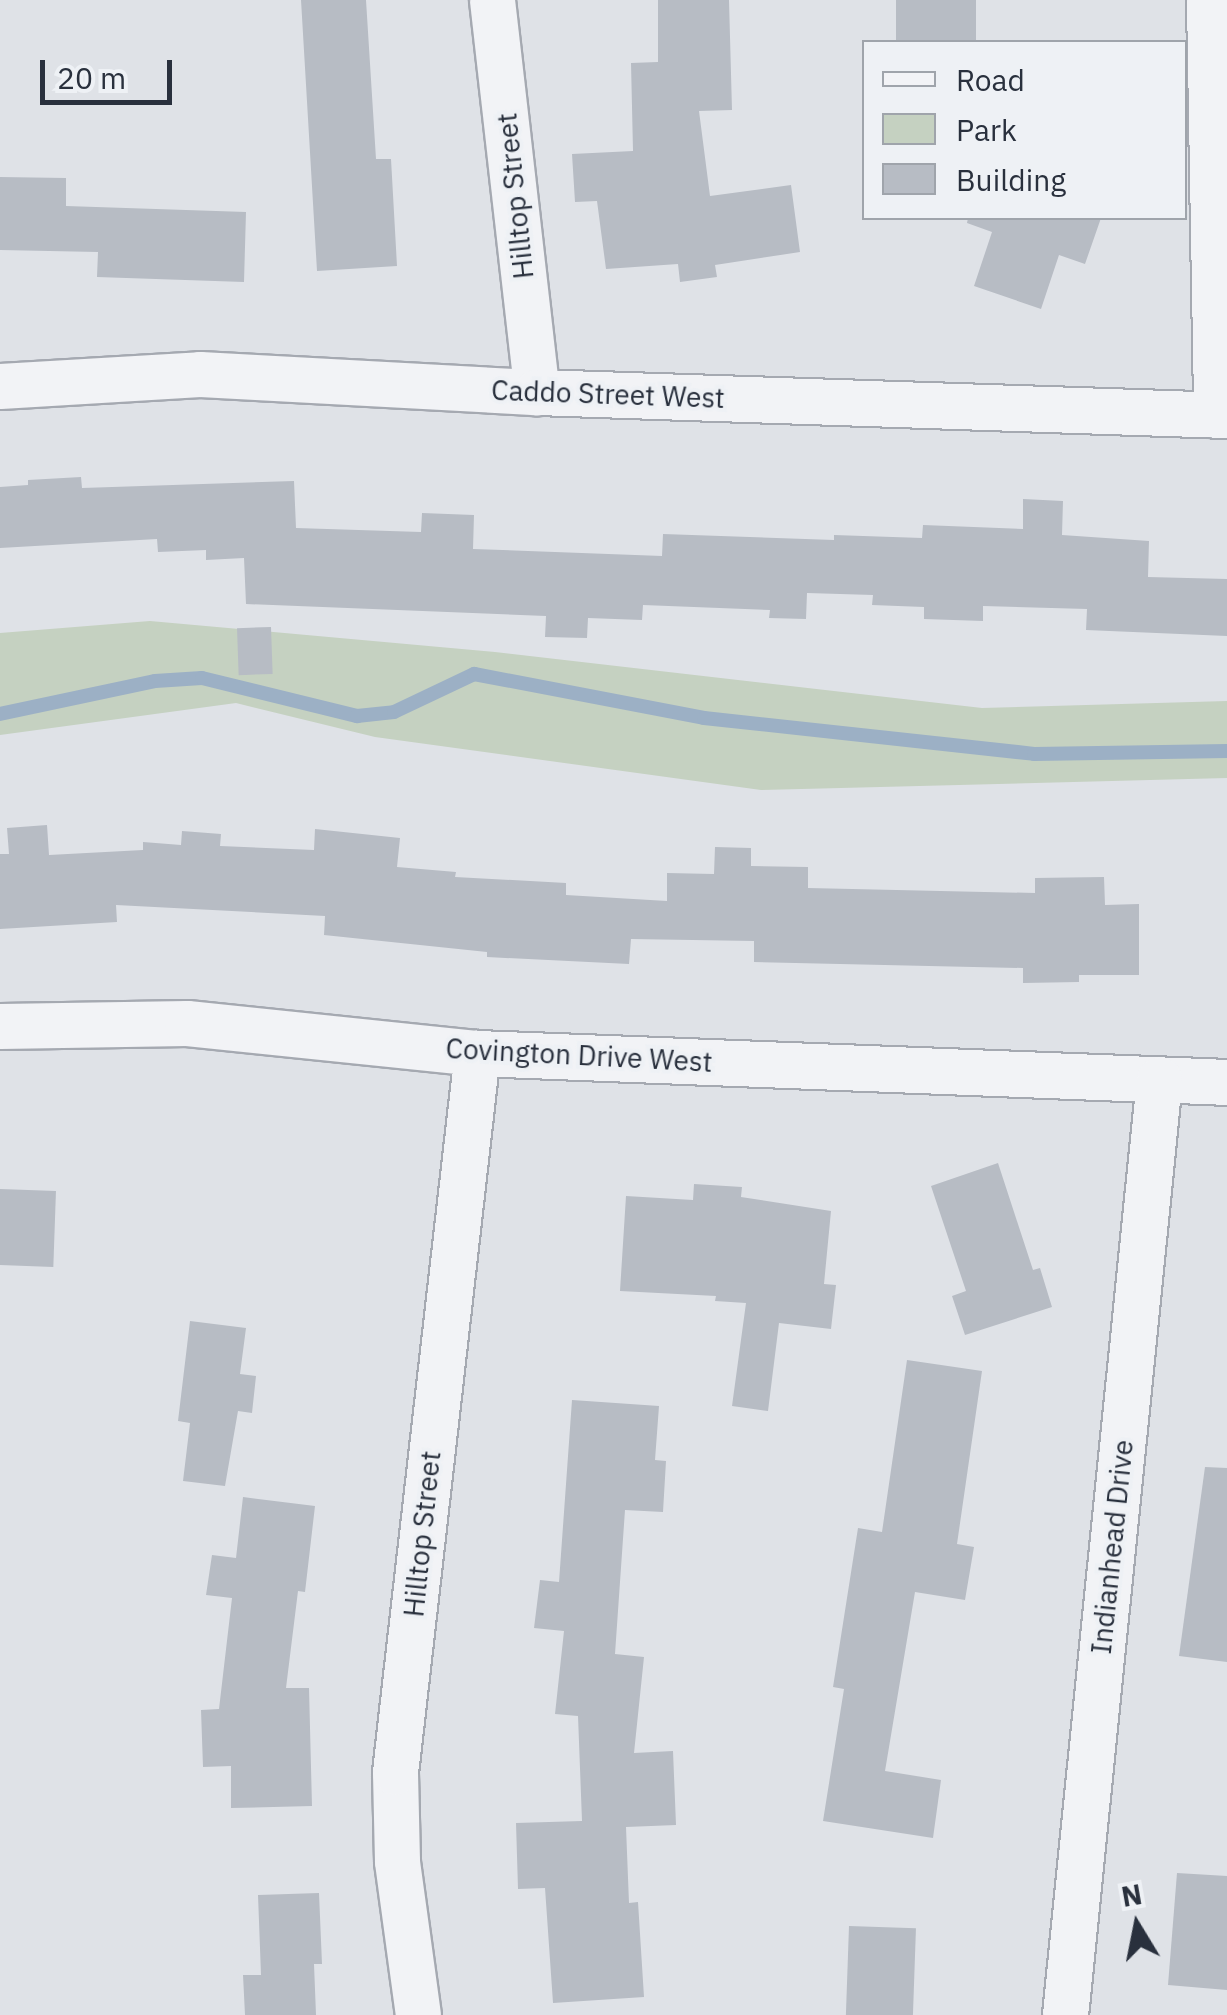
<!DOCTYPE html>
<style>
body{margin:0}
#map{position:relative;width:1227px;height:2015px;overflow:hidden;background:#dfe2e7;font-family:"IBM Plex Sans",sans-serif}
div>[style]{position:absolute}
.green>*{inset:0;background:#c5d1c1}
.stream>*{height:14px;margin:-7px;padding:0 7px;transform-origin:7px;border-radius:7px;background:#9cb0c5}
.building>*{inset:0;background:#b7bcc4;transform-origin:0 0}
.roads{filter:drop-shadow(2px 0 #a5a9b1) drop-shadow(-2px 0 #a5a9b1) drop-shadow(0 2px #a5a9b1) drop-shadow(0 -2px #a5a9b1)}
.minor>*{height:45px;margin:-22.5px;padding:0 22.5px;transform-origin:22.5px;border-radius:22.5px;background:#f2f3f6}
span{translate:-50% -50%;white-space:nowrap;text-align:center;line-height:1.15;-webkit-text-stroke:8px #eef1f5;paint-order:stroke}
.street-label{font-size:28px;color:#29303d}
.legend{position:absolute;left:862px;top:40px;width:325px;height:180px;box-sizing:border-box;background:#eef1f5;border:2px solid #9fa4ab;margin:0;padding:12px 18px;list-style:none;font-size:30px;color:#29303d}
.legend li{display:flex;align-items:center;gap:20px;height:50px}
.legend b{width:50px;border:2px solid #9fa4ab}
.north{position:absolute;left:1087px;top:1875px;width:100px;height:100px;-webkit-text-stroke:8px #eef1f5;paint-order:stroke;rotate:350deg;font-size:28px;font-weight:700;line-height:40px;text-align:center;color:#29303d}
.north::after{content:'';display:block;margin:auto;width:35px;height:45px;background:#29303d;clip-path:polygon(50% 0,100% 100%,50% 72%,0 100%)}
.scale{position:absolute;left:40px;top:60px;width:132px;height:45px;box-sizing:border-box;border:5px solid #29303d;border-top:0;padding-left:12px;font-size:30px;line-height:35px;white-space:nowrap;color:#29303d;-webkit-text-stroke:8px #eef1f5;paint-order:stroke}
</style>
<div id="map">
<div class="green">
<i style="clip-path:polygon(150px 621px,495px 652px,982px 708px,1227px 701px,1227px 778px,761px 790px,375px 737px,236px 703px,0 735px,0 633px)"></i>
</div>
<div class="stream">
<i style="left:0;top:714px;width:158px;rotate:-12deg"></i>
<i style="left:155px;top:681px;width:47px;rotate:-3.7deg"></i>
<i style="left:202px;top:678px;width:160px;rotate:13.8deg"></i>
<i style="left:357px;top:716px;width:37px;rotate:-6deg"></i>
<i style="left:394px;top:712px;width:89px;rotate:-25.4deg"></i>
<i style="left:474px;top:674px;width:234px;rotate:10.8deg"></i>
<i style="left:704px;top:718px;width:332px;rotate:6.2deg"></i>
<i style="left:1034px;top:754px;width:193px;rotate:-0.9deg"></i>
</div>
<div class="building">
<i style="clip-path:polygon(301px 0,366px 0,376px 159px,391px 159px,397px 266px,317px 271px)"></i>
<i style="clip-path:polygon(658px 0,729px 0,732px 110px,699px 111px,710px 196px,791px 185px,800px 252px,715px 265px,717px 277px,680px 282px,678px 264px,606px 269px,597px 201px,575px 202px,572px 154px,633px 151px,631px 63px,658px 62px)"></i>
<i style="left:896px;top:0;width:80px;height:42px"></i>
<i style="clip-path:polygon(0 177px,66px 178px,66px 206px,246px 212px,244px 282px,97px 277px,98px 252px,0 250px)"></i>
<i style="clip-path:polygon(968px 218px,1101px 218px,1085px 264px,1059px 255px,1041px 309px,974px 286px,992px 232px,967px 223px)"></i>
<i style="clip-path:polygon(81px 477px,82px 488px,294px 481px,296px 528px,421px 532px,422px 513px,474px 515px,473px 549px,662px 556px,663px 534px,834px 540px,834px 535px,922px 538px,923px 525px,1023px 529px,1023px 499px,1063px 501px,1062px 535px,1149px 541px,1148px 577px,1227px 579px,1227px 636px,1086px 630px,1087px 609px,983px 606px,983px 621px,924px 619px,924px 607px,872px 605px,873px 595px,807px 593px,806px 619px,769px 618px,770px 610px,643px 605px,642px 620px,588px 618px,587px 638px,545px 637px,546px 616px,246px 604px,244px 558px,206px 560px,206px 550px,158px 552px,157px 539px,0 548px,0 487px,28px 485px,28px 480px)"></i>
<i style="left:271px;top:627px;width:47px;height:34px;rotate:88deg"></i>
<i style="clip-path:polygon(47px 825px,49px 855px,143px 850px,143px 842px,181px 845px,182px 831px,221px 834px,220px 846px,314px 850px,315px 829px,400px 838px,397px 867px,456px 872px,455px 877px,566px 883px,566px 895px,667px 901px,667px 873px,714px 874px,715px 847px,751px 848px,751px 866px,808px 867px,808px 888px,1035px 893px,1035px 878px,1104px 877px,1105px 905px,1139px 904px,1139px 975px,1079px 975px,1079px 982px,1023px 983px,1023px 968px,754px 962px,754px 941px,631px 939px,629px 964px,487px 957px,487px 952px,324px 935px,325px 916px,116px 905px,117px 922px,0 929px,0 854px,9px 854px,7px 828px)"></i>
<i style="clip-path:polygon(998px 1163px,1033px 1270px,1040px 1268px,1052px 1307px,965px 1335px,952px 1296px,966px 1291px,931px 1186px)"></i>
<i style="clip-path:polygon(694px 1184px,742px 1187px,741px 1197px,831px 1211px,824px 1284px,836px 1285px,831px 1329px,779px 1323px,768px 1411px,732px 1406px,746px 1303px,715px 1301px,716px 1296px,620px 1291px,626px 1196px,693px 1200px)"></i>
<i style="left:0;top:1189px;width:56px;height:76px;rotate:2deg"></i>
<i style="clip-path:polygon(190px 1321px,246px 1328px,240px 1374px,256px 1376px,252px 1413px,238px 1411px,225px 1486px,183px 1481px,190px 1423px,178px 1421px)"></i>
<i style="clip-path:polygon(907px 1360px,982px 1371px,957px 1544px,974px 1547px,965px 1600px,915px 1592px,885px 1771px,941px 1780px,933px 1838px,823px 1821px,844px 1689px,833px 1687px,858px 1528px,882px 1532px)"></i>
<i style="clip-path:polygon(572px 1400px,659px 1406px,655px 1460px,666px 1461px,663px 1512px,625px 1510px,615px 1654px,644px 1657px,634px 1753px,673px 1751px,676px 1825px,626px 1827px,629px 1903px,638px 1902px,644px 1997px,553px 2003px,545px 1888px,518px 1889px,516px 1823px,582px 1821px,578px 1716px,555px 1714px,564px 1631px,534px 1628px,540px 1580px,559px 1582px)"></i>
<i style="clip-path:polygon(1205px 1467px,1227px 1468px,1227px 1662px,1179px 1656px)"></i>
<i style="clip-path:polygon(243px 1497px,315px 1506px,305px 1592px,298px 1591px,286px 1688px,309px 1688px,312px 1806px,231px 1808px,231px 1766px,203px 1767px,201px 1710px,219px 1709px,232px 1598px,206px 1595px,212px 1555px,236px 1558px)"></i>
<i style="clip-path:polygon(1177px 1873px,1227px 1876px,1227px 1990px,1168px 1985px)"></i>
<i style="clip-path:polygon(319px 1893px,322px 1964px,314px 1964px,316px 2015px,245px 2015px,243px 1975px,261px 1975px,258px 1895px)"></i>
<i style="left:849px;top:1926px;width:67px;height:89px;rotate:2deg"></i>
</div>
<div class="roads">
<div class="minor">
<i style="left:492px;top:0;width:395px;rotate:83.5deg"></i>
<i style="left:1209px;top:0;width:415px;rotate:89deg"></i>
<i style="left:0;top:386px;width:200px;rotate:-3.4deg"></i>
<i style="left:200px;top:374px;width:337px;rotate:3.1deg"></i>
<i style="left:537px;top:392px;width:690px;rotate:1.91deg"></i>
<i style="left:0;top:1026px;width:187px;rotate:-0.9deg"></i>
<i style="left:187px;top:1023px;width:292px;rotate:5.9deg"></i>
<i style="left:477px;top:1053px;width:751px;rotate:2.21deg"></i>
<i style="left:418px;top:2015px;width:155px;rotate:-97.8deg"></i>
<i style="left:397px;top:1861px;width:89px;rotate:-91.3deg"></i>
<i style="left:395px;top:1772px;width:724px;rotate:-83.49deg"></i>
<i style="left:1065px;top:2015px;width:940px;rotate:-84.26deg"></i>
</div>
</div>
<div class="street-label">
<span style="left:515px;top:196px;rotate:-96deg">Hilltop Street</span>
<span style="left:608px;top:394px;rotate:2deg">Caddo Street West</span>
<span style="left:579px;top:1055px;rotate:3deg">Covington Drive West</span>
<span style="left:422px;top:1534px;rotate:-84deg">Hilltop Street</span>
<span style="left:1112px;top:1547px;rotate:-84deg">Indianhead Drive</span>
</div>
<ul class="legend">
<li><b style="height:12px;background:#f2f3f6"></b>Road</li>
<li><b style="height:28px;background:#c5d1c1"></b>Park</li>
<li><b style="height:28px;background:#b7bcc4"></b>Building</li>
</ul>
<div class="north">N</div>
<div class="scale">20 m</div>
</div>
